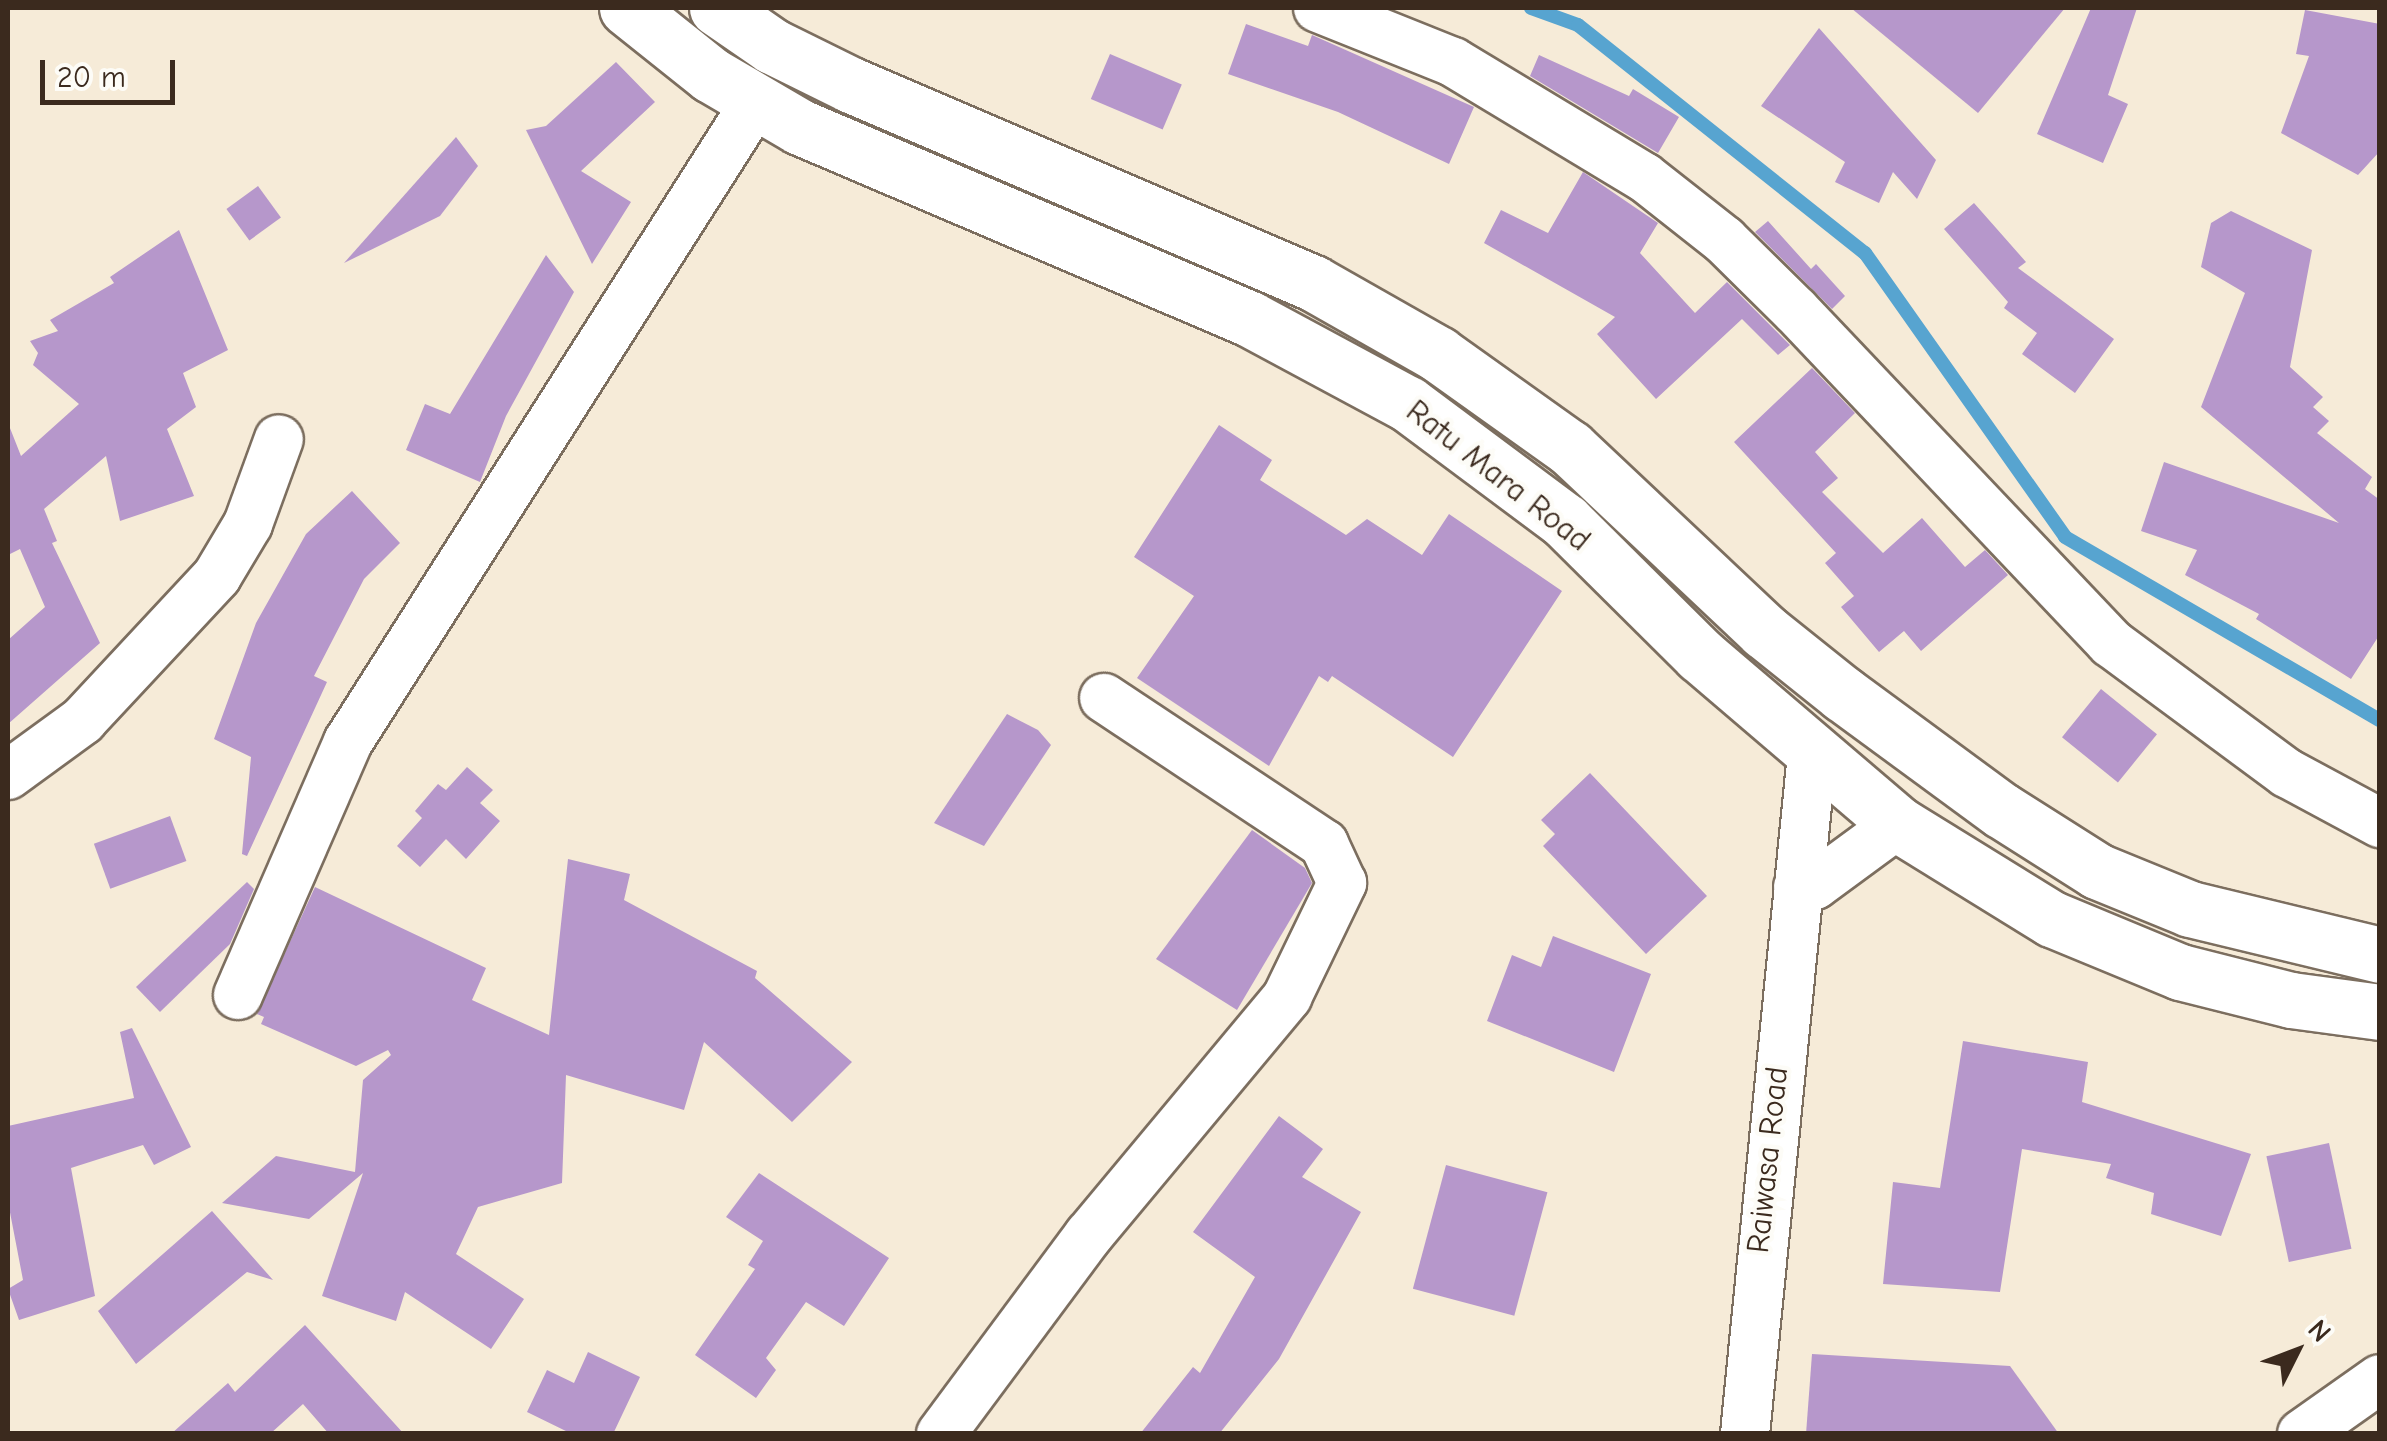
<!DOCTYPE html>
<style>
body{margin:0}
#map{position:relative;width:2387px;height:1441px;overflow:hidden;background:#f6ebd8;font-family:"Comic Neue",sans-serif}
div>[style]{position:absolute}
.stream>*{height:14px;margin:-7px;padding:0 7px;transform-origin:7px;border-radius:7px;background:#57a4d0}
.building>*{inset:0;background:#b697cb;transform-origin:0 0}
.roads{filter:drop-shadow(2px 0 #7c6e5f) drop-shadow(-2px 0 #7c6e5f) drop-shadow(0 2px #7c6e5f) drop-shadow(0 -2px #7c6e5f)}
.minor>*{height:48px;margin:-24px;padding:0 24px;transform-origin:24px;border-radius:24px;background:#fff}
.highway>*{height:55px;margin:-27.5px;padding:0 27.5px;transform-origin:27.5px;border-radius:27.5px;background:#fff}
span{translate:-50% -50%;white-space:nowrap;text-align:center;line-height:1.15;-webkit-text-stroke:9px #fdfcf7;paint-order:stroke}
.street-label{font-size:32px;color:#3b2a1e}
.frame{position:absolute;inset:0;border:10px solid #3b2a1e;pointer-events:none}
.north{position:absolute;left:2247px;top:1301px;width:100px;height:100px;-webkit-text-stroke:8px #fdfcf7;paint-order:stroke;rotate:48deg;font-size:28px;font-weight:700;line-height:40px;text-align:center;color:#3b2a1e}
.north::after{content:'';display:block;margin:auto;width:35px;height:45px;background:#3b2a1e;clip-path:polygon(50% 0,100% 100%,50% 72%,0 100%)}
.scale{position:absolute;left:40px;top:60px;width:135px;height:45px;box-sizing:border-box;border:5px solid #3b2a1e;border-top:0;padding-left:12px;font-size:30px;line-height:35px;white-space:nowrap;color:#3b2a1e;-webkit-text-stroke:8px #fdfcf7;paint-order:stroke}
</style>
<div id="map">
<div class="stream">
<i style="left:1531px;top:8px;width:50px;rotate:19.9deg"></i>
<i style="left:1578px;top:25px;width:367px;rotate:38.5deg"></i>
<i style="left:1865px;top:253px;width:347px;rotate:54.8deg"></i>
<i style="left:2065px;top:537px;width:364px;rotate:30.2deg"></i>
</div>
<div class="building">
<i style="clip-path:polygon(1851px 8px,2065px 8px,1978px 113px)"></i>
<i style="clip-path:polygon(2091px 8px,2137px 8px,2108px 95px,2128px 104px,2103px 163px,2037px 134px)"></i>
<i style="clip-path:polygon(2305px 10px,2380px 24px,2380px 151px,2358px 175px,2281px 133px,2309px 56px,2296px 54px)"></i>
<i style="clip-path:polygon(1246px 24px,1308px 46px,1312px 35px,1474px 107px,1449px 164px,1338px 112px,1228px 74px)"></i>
<i style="clip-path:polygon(1819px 28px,1936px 160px,1917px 199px,1893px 172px,1879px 203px,1835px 182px,1845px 162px,1761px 106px)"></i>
<i style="left:1110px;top:54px;width:78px;height:49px;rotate:23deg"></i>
<i style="clip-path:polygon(1539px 55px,1629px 96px,1633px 89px,1679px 117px,1658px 153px,1530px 76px)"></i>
<i style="clip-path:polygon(616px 62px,655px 102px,581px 171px,631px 202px,592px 264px,526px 130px,546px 126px)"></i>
<i style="clip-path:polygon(456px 137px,478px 166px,440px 216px,344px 263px)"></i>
<i style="clip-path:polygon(1583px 172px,1658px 223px,1640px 253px,1695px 313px,1727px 282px,1790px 345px,1778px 355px,1742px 319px,1656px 399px,1597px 334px,1615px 317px,1484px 243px,1501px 210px,1548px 233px)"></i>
<i style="left:258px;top:186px;width:39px;height:39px;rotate:54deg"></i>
<i style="clip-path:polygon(1974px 203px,2026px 262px,2018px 268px,2114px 339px,2075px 393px,2022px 354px,2037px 333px,2004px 308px,2008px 302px,1944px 229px)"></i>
<i style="clip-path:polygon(2231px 211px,2312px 250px,2290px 367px,2323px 397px,2313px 407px,2329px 421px,2317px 433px,2372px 477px,2365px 489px,2380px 500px,2380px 634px,2351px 679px,2256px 619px,2259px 614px,2185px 575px,2197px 550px,2141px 531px,2164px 462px,2339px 523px,2201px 407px,2245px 293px,2201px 267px,2211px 223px)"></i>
<i style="clip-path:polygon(1768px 221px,1811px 269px,1816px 264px,1845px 296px,1832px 309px,1755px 232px)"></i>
<i style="clip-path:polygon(179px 230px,228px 350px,183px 373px,196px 407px,167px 429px,194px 496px,120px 521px,106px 456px,44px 509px,57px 541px,52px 543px,100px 643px,8px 724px,8px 640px,45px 607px,20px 549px,8px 555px,8px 423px,21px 456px,79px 404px,33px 365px,38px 353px,30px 341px,58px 331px,50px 320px,114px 283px,110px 277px)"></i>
<i style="clip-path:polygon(546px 255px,574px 292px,506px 416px,480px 482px,406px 450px,425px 404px,450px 414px)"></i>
<i style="clip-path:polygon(1812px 368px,1855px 413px,1815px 452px,1838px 478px,1822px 492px,1883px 553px,1922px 518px,1965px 567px,1985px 550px,2008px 575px,1921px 651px,1904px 631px,1879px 652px,1841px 607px,1854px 596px,1825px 563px,1836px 553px,1734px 442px)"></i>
<i style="clip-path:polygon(1219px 425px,1272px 460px,1260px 480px,1346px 535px,1367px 519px,1422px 555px,1449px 514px,1562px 591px,1453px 757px,1332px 676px,1328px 682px,1319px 676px,1269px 766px,1137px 678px,1194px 596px,1134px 557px)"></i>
<i style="clip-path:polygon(352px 491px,400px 543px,364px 579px,314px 676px,327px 682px,247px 856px,242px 854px,251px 757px,214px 739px,256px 623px,306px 534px)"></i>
<i style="left:2101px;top:689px;width:72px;height:62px;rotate:39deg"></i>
<i style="clip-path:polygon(1007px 714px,1038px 730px,1051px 745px,984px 846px,934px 823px)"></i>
<i style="clip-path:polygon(467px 767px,493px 790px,480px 803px,500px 821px,466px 859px,446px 839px,420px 867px,397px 846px,422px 818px,415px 811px,438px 784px,446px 790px)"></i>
<i style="clip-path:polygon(1590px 773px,1707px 896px,1646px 954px,1543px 846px,1555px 834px,1541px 820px)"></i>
<i style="left:170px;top:816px;width:48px;height:81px;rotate:70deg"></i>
<i style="clip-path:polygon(1252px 830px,1305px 868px,1312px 883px,1237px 1010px,1156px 959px)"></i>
<i style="clip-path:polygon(568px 859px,630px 874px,624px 900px,757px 971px,755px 978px,852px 1062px,792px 1122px,704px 1042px,684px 1110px,566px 1075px,562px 1183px,478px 1207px,456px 1254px,524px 1299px,491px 1349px,405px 1292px,396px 1321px,322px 1296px,363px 1173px,309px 1219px,222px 1203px,276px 1156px,355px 1172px,363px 1080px,391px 1055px,388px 1050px,356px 1066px,261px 1024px,264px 1017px,257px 1014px,315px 887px,486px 968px,472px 1000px,549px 1035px)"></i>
<i style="clip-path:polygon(247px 882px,254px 889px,230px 944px,160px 1012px,136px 987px)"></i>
<i style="clip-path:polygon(1553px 936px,1651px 974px,1614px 1072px,1487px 1021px,1512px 955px,1541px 967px)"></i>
<i style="clip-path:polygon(132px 1028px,191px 1147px,154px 1165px,143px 1145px,71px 1168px,95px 1296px,19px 1320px,8px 1289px,23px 1280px,8px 1202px,8px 1126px,134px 1098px,120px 1032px)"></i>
<i style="clip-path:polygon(1963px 1041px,2088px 1062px,2082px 1102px,2251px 1154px,2221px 1236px,2151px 1214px,2154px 1193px,2106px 1178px,2111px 1164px,2022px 1149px,2000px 1292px,1883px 1284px,1893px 1182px,1940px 1188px)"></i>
<i style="clip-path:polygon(1279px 1116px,1323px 1149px,1302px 1177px,1361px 1212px,1279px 1359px,1219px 1434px,1140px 1434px,1193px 1367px,1200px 1373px,1255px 1277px,1193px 1232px)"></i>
<i style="left:2329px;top:1143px;width:108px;height:64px;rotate:78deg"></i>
<i style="left:1446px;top:1165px;width:105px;height:128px;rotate:15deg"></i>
<i style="clip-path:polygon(759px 1173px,889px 1258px,844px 1326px,806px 1302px,766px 1358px,776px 1370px,756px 1398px,695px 1355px,755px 1269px,748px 1265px,763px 1241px,726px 1217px)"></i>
<i style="clip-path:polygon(212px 1211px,273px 1280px,247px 1272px,136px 1364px,98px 1311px)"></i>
<i style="clip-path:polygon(305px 1325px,404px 1434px,329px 1434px,303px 1404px,270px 1434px,171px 1434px,228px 1383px,235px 1392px)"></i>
<i style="clip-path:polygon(588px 1352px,640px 1377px,613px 1434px,572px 1434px,527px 1412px,547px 1370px,574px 1383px)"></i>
<i style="clip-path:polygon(1812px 1354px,2010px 1366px,2059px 1434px,1806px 1434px)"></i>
</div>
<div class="roads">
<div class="minor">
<i style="left:1318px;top:8px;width:145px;rotate:21.8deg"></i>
<i style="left:1453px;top:62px;width:223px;rotate:31.1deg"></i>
<i style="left:1644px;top:177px;width:102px;rotate:38.2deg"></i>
<i style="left:1724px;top:240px;width:101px;rotate:44.6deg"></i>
<i style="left:1796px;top:311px;width:458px;rotate:46.5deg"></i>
<i style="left:2111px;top:643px;width:219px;rotate:36.5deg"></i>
<i style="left:2287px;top:773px;width:106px;rotate:28.3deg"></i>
<i style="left:8px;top:775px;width:92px;rotate:-36.1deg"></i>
<i style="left:82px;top:721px;width:198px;rotate:-47deg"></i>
<i style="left:217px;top:576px;width:61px;rotate:-59.2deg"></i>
<i style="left:248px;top:524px;width:90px;rotate:-70deg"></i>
<i style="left:1798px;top:887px;width:17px;rotate:-7deg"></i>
<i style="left:1815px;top:885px;width:103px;rotate:-36.3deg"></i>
<i style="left:238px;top:995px;width:276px;rotate:-66.5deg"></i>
<i style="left:348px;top:742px;width:760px;rotate:-57.52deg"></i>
<i style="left:941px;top:1434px;width:248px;rotate:-53.4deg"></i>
<i style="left:1089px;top:1235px;width:310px;rotate:-50.2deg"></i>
<i style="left:1287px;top:997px;width:127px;rotate:-64.2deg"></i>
<i style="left:1342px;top:883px;width:43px;rotate:-114.8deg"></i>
<i style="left:1324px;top:844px;width:264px;rotate:-146.4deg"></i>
<i style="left:1745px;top:1434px;width:683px;rotate:-84.37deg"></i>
<i style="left:2302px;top:1434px;width:95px;rotate:-35.2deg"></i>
</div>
<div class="highway">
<i style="left:627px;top:8px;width:107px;rotate:38.6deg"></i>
<i style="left:711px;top:75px;width:103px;rotate:30.3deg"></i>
<i style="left:800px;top:127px;width:489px;rotate:23.1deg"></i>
<i style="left:1250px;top:319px;width:179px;rotate:28.3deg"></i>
<i style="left:1408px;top:404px;width:196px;rotate:36.7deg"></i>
<i style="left:1565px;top:521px;width:190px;rotate:44.8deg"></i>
<i style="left:1700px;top:655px;width:260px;rotate:40.5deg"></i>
<i style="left:1898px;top:824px;width:181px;rotate:31.7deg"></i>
<i style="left:2052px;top:919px;width:139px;rotate:22.5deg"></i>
<i style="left:2180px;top:972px;width:114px;rotate:14.2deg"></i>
<i style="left:2291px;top:1000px;width:90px;rotate:7.7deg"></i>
<i style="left:717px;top:8px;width:67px;rotate:34.6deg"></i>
<i style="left:772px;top:46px;width:88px;rotate:26.3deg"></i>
<i style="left:851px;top:85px;width:503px;rotate:23.2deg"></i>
<i style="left:1313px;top:283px;width:144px;rotate:29.6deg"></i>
<i style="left:1438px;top:354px;width:162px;rotate:35.5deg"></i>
<i style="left:1570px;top:448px;width:267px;rotate:43.3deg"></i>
<i style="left:1764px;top:631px;width:101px;rotate:38.6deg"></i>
<i style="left:1843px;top:694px;width:196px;rotate:36.3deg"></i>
<i style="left:2001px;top:810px;width:114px;rotate:32.4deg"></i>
<i style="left:2097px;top:871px;width:100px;rotate:22.2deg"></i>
<i style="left:2190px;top:909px;width:195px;rotate:13.6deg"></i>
</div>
</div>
<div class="street-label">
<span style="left:1498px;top:476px;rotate:38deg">Ratu Mara Road</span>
<span style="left:1768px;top:1160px;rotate:-84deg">Raiwasa Road</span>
</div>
<div class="frame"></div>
<div class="north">N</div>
<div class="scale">20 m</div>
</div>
